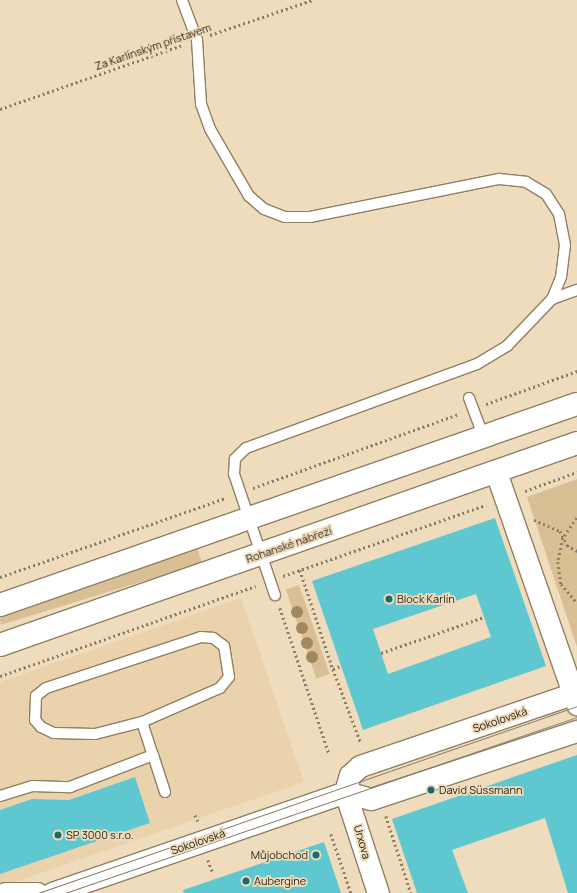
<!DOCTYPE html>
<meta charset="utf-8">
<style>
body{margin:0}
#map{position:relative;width:577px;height:893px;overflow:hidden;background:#efdcbc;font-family:Manrope,sans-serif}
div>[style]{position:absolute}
.built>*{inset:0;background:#ead3ac}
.green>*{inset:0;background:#d9bf94;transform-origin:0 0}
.building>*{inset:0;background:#5fc7d0}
.path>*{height:2.5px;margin-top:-1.25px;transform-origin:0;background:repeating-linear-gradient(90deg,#8b7e68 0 2px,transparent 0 5px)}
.roads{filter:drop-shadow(1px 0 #907f62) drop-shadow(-1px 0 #907f62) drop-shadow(0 1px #907f62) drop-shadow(0 -1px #907f62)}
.lane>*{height:10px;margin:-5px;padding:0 5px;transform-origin:5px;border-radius:5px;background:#fff}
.street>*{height:21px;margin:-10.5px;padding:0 10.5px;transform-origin:10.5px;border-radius:10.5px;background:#fff}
.secondary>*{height:22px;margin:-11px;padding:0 11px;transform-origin:11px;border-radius:11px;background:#fff}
.tram>*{height:1px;margin:-0.5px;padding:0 0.5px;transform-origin:0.5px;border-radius:0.5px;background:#8a7d67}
.trees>*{width:12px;height:12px;margin:-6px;border-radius:50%;background:#a0895d}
.dots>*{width:11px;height:11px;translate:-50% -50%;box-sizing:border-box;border:2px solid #efdcbc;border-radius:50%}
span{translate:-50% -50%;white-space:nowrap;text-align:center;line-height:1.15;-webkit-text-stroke:3.5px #efdcbc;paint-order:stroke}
.street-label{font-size:11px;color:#251e12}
.poi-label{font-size:11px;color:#251e12}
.left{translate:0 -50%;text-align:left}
.right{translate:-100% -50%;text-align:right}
</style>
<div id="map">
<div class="built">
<i style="clip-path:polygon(241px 598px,304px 782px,0 887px,0 682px)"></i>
</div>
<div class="green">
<i style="clip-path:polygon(577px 479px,577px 647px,527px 497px)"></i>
<i style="left:197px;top:547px;width:17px;height:210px;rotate:73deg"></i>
<i style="left:299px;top:585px;width:94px;height:14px;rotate:71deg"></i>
</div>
<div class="building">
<i style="clip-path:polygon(evenodd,495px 518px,546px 666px,363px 730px,312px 581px,495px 518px,476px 594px,491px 637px,388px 674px,373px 629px,476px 594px)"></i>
<i style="clip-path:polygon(577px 755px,577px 893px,568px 893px,545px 818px,452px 850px,468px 893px,417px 893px,392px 819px)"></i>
<i style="clip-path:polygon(135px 777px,150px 823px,0 874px,0 810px,32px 799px,69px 800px)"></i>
<i style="clip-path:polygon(324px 842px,341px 893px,184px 893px,183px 890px)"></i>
</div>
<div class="path">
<i style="left:210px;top:35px;width:108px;rotate:-18.9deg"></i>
<i style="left:0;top:109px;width:194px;rotate:-19.3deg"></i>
<i style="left:486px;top:404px;width:97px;rotate:-19.9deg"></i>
<i style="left:253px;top:488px;width:219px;rotate:-19.8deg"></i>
<i style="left:525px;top:491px;width:55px;rotate:-20.1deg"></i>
<i style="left:577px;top:518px;width:24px;rotate:125deg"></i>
<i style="left:563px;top:538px;width:25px;rotate:102deg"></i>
<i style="left:558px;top:562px;width:22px;rotate:82deg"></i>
<i style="left:561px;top:584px;width:25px;rotate:50deg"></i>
<i style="left:534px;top:520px;width:28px;rotate:23deg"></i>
<i style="left:560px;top:531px;width:16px;rotate:63deg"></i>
<i style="left:567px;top:545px;width:12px;rotate:31deg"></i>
<i style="left:300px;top:570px;width:104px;rotate:71.6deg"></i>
<i style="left:333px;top:669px;width:8px;rotate:-23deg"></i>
<i style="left:283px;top:576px;width:215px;rotate:-19.3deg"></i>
<i style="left:0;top:577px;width:239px;rotate:-19.3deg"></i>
<i style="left:280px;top:608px;width:154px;rotate:71.4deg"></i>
<i style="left:381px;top:653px;width:109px;rotate:-19.3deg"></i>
<i style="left:333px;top:669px;width:79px;rotate:69.3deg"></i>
<i style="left:0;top:676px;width:271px;rotate:-19.4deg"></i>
<i style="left:195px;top:815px;width:7px;rotate:63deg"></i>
<i style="left:386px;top:816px;width:81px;rotate:72deg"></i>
<i style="left:331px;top:834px;width:62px;rotate:71.3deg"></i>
<i style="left:208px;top:860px;width:14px;rotate:69deg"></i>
</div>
<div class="roads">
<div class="lane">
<i style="left:182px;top:0;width:43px;rotate:69.4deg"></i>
<i style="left:197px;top:40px;width:64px;rotate:86.4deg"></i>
<i style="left:201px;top:104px;width:27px;rotate:70deg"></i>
<i style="left:210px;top:129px;width:78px;rotate:59.8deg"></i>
<i style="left:249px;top:196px;width:20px;rotate:41deg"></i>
<i style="left:264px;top:209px;width:22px;rotate:21deg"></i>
<i style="left:285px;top:217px;width:25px"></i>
<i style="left:310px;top:217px;width:193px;rotate:-11.4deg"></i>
<i style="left:499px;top:179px;width:27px;rotate:6deg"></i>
<i style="left:526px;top:182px;width:23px;rotate:31deg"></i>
<i style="left:546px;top:194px;width:24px;rotate:57deg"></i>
<i style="left:559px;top:214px;width:32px;rotate:79deg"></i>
<i style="left:565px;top:245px;width:32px;rotate:97deg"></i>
<i style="left:561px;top:277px;width:24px;rotate:112deg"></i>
<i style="left:552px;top:299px;width:65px;rotate:133.8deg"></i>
<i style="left:507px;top:346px;width:35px;rotate:149deg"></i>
<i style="left:477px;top:364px;width:246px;rotate:160deg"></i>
<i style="left:246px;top:448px;width:16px;rotate:135deg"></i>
<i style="left:235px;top:459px;width:15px;rotate:94deg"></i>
<i style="left:234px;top:474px;width:128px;rotate:71.3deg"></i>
<i style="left:552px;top:299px;width:27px;rotate:-20deg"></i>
<i style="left:469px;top:398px;width:43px;rotate:69.4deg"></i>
<i style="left:142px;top:722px;width:85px;rotate:-23.6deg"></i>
<i style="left:220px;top:688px;width:14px;rotate:-51deg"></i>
<i style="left:229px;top:677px;width:31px;rotate:-99deg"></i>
<i style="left:224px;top:646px;width:14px;rotate:-144deg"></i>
<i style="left:213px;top:638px;width:12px;rotate:-175deg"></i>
<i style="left:201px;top:637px;width:163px;rotate:161.8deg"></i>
<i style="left:46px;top:688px;width:13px;rotate:141deg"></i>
<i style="left:36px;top:696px;width:24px;rotate:92deg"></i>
<i style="left:35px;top:720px;width:9px;rotate:49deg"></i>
<i style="left:41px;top:727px;width:14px;rotate:25deg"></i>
<i style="left:54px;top:733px;width:41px;rotate:1.4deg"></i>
<i style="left:95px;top:734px;width:49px;rotate:-14.3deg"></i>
<i style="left:142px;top:722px;width:35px;rotate:72deg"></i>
<i style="left:0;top:796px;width:34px;rotate:-17deg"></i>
<i style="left:32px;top:786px;width:38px;rotate:2deg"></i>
<i style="left:70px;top:787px;width:89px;rotate:-21.1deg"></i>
<i style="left:153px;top:755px;width:39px;rotate:72deg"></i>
</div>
<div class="street">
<i style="left:496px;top:472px;width:246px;rotate:70.8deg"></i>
<i style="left:345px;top:792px;width:18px;rotate:-74deg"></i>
<i style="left:350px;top:775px;width:13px;rotate:-42deg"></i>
<i style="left:360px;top:766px;width:229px;rotate:-18.8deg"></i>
<i style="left:345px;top:792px;width:106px;rotate:71.9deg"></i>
<i style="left:5px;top:893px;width:32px"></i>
<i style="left:52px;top:893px;width:310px;rotate:-19deg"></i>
<i style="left:345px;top:792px;width:27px;rotate:15deg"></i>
<i style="left:371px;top:799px;width:217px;rotate:-18.3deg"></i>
</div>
<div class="secondary">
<i style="left:0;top:605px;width:611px;rotate:-19.21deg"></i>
<i style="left:0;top:645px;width:611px;rotate:-19.29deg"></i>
</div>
</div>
<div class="tram">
<i style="left:38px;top:893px;width:571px;rotate:-19.13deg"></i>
<i style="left:65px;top:893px;width:541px;rotate:-18.97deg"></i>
</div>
<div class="trees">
<i style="left:297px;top:612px"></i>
<i style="left:302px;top:628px"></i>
<i style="left:307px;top:643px"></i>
<i style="left:312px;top:657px"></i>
</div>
<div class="dots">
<i style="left:389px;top:599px;background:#1b686e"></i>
<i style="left:431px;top:790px;background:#1b686e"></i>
<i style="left:58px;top:835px;background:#1b686e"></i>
<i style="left:316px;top:855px;background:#1b686e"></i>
<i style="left:246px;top:881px;background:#1b686e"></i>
</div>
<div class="street-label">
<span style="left:153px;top:47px;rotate:-19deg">Za Karlínským přístavem</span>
<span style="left:289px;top:545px;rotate:-19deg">Rohanské nábřeží</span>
<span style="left:500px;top:720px;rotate:-19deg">Sokolovská</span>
<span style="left:198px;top:842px;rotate:-19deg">Sokolovská</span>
<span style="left:362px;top:842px;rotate:74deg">Urxova</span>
</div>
<div class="poi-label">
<span class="left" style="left:397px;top:599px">Block Karlín</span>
<span class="left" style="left:439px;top:790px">David Sűssmann</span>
<span class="left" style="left:66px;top:835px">SP 3000 s.r.o.</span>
<span class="right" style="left:308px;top:855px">Můjobchod</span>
<span class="left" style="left:254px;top:881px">Aubergine</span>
</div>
</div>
